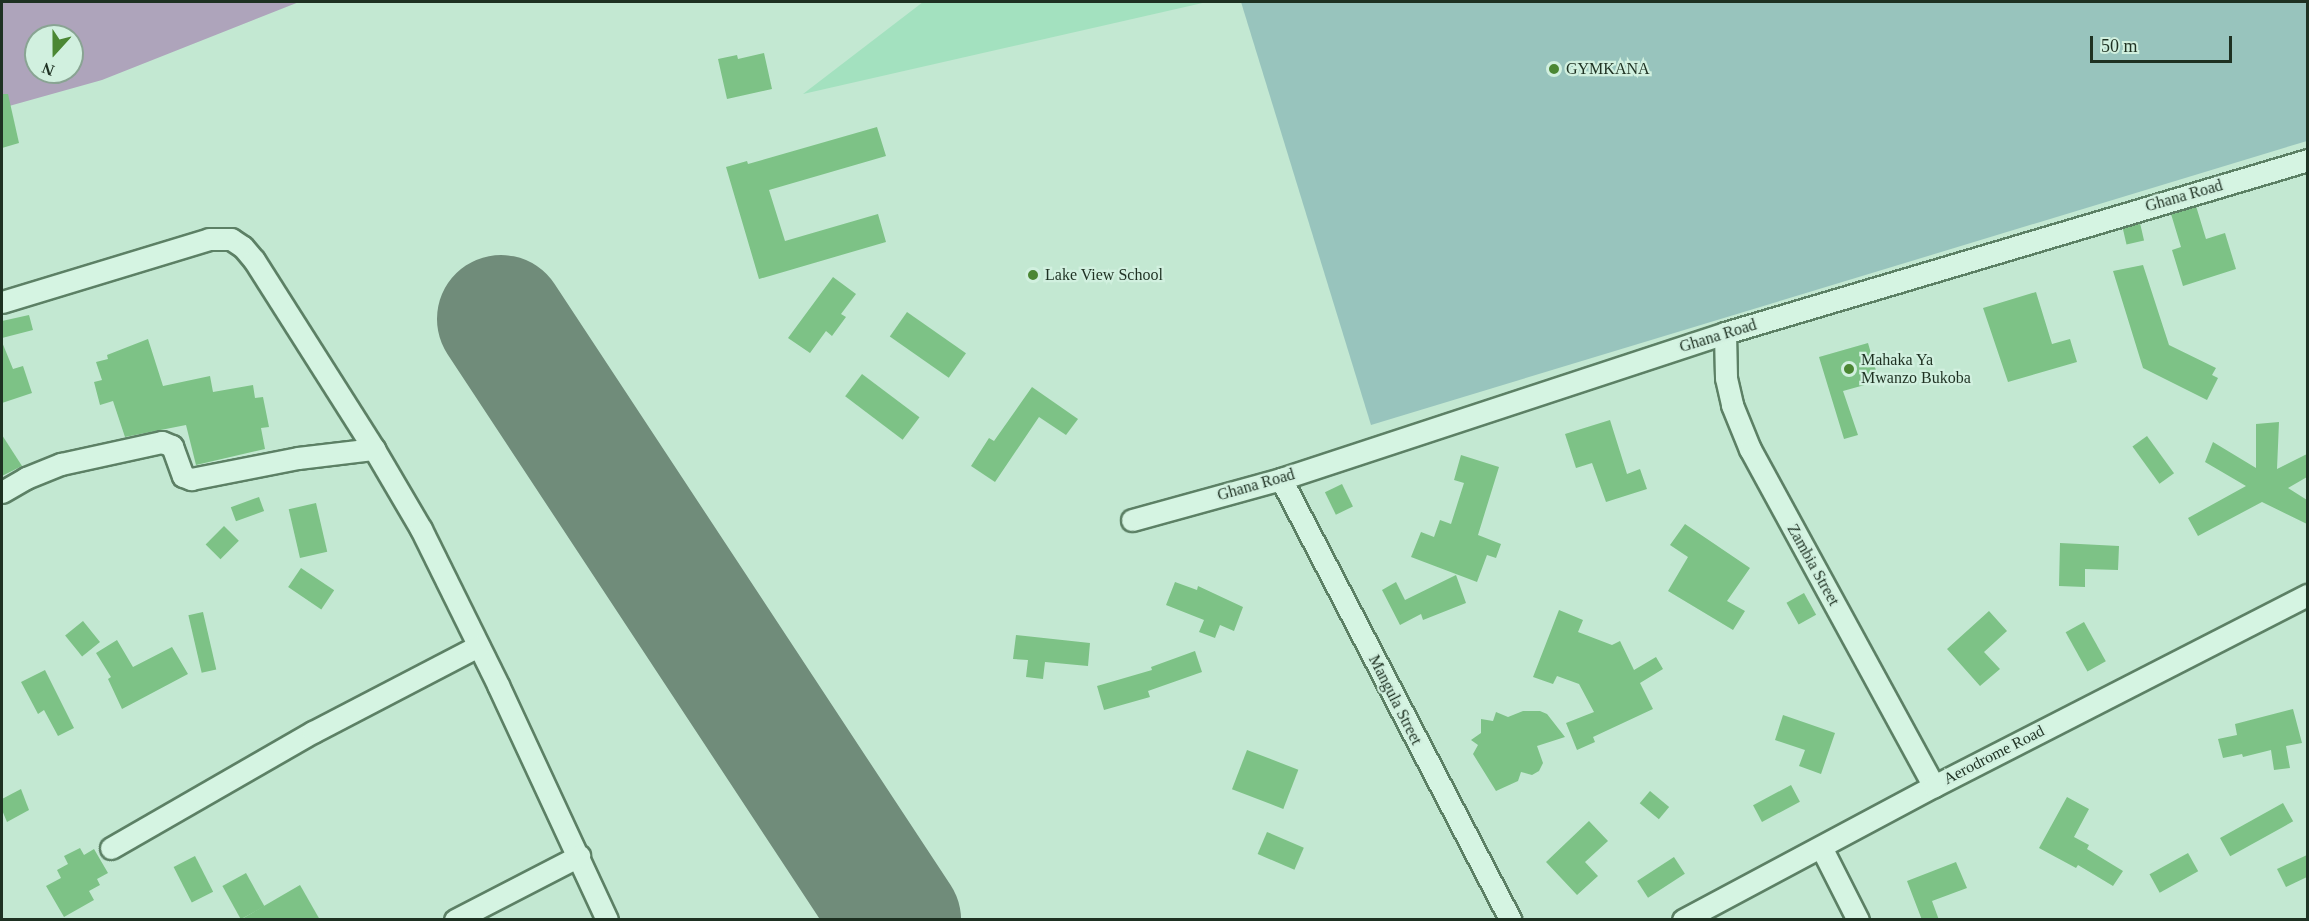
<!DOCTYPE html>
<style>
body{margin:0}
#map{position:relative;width:2309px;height:921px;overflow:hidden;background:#c3e8d2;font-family:"Times New Roman",serif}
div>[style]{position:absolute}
.green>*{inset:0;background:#98c4bd}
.sand>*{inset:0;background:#a3e1bf}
.water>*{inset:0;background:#aea4bb}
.runway>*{height:128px;margin:-64px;padding:0 64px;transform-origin:64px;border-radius:64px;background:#708c7a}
.building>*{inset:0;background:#7dc286;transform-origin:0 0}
.roads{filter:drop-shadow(2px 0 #5c8065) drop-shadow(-2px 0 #5c8065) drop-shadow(0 2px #5c8065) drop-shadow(0 -2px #5c8065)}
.minor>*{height:21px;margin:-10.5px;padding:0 10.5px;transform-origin:10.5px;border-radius:10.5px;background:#d5f4e2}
.dots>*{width:16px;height:16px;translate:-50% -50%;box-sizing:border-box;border:3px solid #d1f0df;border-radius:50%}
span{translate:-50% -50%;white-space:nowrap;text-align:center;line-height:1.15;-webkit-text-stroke:4.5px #d1f0df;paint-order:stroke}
.poi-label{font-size:16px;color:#1e3122}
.left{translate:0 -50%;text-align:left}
.street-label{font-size:16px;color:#1e3122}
.frame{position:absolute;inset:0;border:3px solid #1e3122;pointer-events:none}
.north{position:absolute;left:24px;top:24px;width:60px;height:60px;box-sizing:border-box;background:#d1f0df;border:2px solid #89a493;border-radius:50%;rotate:201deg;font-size:16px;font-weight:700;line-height:24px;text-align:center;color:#1e3122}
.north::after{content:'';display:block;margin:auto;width:21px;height:27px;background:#4b8733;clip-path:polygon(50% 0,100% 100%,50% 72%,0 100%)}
.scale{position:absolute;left:2090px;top:36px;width:142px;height:27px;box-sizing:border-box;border:3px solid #1e3122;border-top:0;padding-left:8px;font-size:18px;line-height:21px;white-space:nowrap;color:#1e3122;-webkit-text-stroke:4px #d1f0df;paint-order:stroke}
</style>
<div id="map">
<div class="green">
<i style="clip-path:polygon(1241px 2px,2307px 2px,2307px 141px,1371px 425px)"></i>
</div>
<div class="sand">
<i style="clip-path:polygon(923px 2px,1207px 2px,803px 94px)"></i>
</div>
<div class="water">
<i style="clip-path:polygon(evenodd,2px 2px,299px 2px,102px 80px,2px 108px,2px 2px,36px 36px,72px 36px,72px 72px,36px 72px,36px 36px)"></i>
</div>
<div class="runway">
<i style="left:501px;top:319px;width:720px;rotate:56.62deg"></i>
</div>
<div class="building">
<i style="clip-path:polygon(764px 53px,772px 89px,727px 99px,718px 59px,737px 55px,738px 59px)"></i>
<i style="clip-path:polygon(2px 94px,8px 94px,19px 143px,2px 148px)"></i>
<i style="clip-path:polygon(877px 127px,886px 156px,769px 190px,785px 241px,878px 214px,886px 242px,759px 279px,726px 167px,747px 161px,748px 164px)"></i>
<i style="clip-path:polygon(2196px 206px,2206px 239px,2225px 233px,2236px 269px,2183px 286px,2172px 250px,2181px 247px,2171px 214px)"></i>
<i style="left:2140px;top:223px;width:18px;height:18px;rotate:77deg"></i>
<i style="clip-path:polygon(2143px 265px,2169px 345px,2216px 368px,2212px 375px,2218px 378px,2207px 400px,2143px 368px,2113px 271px)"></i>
<i style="clip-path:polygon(833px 277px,856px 294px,841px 314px,846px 317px,832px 336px,826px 331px,810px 353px,788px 338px)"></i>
<i style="clip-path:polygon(2036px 292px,2052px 344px,2070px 339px,2077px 362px,2008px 382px,1983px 308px)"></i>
<i style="left:907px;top:312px;width:72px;height:30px;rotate:35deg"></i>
<i style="clip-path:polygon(29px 315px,33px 330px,2px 338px,2px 321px)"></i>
<i style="clip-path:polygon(148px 339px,163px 386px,210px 376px,213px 392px,253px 385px,255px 398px,263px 397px,269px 427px,261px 428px,265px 449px,196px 465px,186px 425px,125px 437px,113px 401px,100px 405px,94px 382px,102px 380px,96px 362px,108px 359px,107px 355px)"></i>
<i style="clip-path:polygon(2px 342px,13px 369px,23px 366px,32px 393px,2px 403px)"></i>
<i style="clip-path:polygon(1868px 343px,1879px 381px,1843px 391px,1858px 435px,1844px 439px,1819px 357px)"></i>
<i style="left:862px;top:374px;width:72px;height:28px;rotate:37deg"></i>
<i style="clip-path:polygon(1032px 387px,1078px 419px,1066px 435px,1039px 417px,995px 482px,971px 466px,989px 438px,994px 441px)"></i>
<i style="clip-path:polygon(1610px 420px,1627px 474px,1640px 469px,1647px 489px,1606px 502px,1592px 463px,1576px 468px,1565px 434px)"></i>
<i style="clip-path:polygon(2279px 422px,2277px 469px,2307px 454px,2307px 477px,2288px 488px,2307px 500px,2307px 524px,2262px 502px,2198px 536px,2188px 518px,2246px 486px,2205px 462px,2213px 442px,2256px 468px,2256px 424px)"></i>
<i style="clip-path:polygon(2px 435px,22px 466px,2px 476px)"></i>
<i style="left:2147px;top:436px;width:46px;height:18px;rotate:54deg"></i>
<i style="clip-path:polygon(1461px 455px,1499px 467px,1478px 535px,1501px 544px,1496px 558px,1487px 555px,1477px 582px,1411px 557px,1421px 532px,1434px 537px,1440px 520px,1451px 524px,1464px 483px,1454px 480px)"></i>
<i style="left:1342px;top:484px;width:25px;height:19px;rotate:64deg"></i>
<i style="left:259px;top:497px;width:15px;height:30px;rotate:70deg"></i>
<i style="left:316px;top:503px;width:50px;height:28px;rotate:77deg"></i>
<i style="clip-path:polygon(1685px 524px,1750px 568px,1727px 601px,1745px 611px,1733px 630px,1668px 591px,1688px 557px,1670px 545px)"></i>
<i style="left:224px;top:526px;width:21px;height:26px;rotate:45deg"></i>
<i style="clip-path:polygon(2060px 543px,2119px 546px,2118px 570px,2085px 569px,2085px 587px,2059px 586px)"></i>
<i style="left:301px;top:568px;width:40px;height:23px;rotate:34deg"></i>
<i style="clip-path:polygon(1456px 575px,1466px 603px,1423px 620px,1421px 614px,1400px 625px,1382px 590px,1396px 582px,1405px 600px)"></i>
<i style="clip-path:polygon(1175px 582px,1197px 590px,1198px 586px,1243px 607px,1234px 631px,1220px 625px,1215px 638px,1199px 632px,1204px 620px,1166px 605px)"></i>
<i style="left:1804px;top:593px;width:25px;height:20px;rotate:61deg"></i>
<i style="clip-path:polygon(1559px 610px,1583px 620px,1578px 632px,1612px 645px,1620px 641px,1634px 670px,1656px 657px,1663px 669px,1640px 683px,1653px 709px,1593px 737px,1595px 742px,1577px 750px,1566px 723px,1594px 712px,1579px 684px,1557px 676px,1553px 684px,1533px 677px)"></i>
<i style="clip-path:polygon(1989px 611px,2007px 631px,1984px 652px,2000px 669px,1980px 686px,1947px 649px)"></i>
<i style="left:203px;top:612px;width:59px;height:15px;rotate:77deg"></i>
<i style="left:83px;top:621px;width:27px;height:23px;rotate:51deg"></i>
<i style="left:2084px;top:622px;width:45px;height:21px;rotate:61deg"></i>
<i style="clip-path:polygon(1016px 635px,1090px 643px,1088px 666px,1045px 662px,1043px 679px,1026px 677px,1028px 660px,1013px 659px)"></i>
<i style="clip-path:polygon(117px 640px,133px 667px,172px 647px,188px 674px,122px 709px,108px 679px,111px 677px,96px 653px)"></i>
<i style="clip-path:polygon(1195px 651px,1202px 672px,1148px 691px,1150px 697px,1104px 710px,1097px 686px,1152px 670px,1151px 667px)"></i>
<i style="clip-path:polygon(45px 670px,74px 728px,58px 736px,44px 710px,38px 714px,21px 682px)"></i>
<i style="clip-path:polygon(2293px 709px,2302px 743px,2286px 746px,2290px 768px,2274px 770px,2271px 750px,2243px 757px,2242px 754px,2223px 758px,2218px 739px,2237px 735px,2235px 724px)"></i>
<i style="clip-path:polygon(1523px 711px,1540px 711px,1547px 714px,1565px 737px,1537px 746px,1543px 763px,1539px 771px,1532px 775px,1521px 772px,1518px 781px,1496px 791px,1473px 754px,1478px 745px,1471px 740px,1481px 733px,1481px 719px,1493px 721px,1496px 712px,1508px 717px)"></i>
<i style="clip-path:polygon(1783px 715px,1835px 733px,1821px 774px,1799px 766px,1805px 750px,1775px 740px)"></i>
<i style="left:1247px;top:750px;width:55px;height:42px;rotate:21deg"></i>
<i style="left:1791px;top:785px;width:19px;height:43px;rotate:62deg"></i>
<i style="clip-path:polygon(21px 789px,29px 810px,7px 822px,2px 810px,2px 799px)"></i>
<i style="left:1650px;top:791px;width:25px;height:16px;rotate:40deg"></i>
<i style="clip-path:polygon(2067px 797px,2089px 809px,2074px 837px,2089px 845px,2087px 849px,2123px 871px,2113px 886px,2078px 865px,2076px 868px,2039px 848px)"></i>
<i style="left:2283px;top:803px;width:21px;height:72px;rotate:61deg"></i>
<i style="clip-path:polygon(1589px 821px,1608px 841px,1585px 862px,1598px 876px,1577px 895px,1546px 862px)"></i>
<i style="left:1267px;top:832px;width:40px;height:24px;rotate:23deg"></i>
<i style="clip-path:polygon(80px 848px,84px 855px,94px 849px,108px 873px,97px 879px,100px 885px,89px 891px,94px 900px,64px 917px,46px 886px,61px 878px,57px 870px,68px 864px,64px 856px)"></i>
<i style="left:2188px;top:853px;width:21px;height:44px;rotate:61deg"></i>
<i style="clip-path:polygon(2307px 855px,2307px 877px,2286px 887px,2277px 869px)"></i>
<i style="left:195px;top:856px;width:40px;height:24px;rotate:63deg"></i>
<i style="left:1674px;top:857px;width:20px;height:44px;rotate:57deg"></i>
<i style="clip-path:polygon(1956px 862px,1967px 888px,1932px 901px,1939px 920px,1922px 920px,1907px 881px)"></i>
<i style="left:246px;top:873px;width:38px;height:27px;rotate:61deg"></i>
<i style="clip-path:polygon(300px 885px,320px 920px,240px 920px)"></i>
</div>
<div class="roads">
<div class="minor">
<i style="left:2px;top:302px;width:216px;rotate:-16.9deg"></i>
<i style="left:209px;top:239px;width:22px"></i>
<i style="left:231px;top:239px;width:14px;rotate:34deg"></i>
<i style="left:243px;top:247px;width:17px;rotate:50deg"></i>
<i style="left:254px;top:260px;width:224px;rotate:57.6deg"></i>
<i style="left:374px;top:449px;width:93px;rotate:59.6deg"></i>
<i style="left:421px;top:529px;width:174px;rotate:63.7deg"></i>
<i style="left:498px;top:685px;width:259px;rotate:65.1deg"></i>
<i style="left:1725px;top:333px;width:45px;rotate:88.7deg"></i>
<i style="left:1726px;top:378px;width:28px;rotate:77deg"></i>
<i style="left:1732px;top:405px;width:48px;rotate:67.8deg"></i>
<i style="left:1750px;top:449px;width:384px;rotate:61.4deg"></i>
<i style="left:1281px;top:479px;width:497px;rotate:62.5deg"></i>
<i style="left:2px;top:492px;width:28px;rotate:-30deg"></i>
<i style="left:26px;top:478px;width:38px;rotate:-22deg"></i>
<i style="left:61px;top:464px;width:103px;rotate:-12.3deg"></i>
<i style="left:162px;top:442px;width:11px;rotate:22deg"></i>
<i style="left:172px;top:446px;width:32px;rotate:70deg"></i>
<i style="left:183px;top:476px;width:9px;rotate:21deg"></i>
<i style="left:191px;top:479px;width:109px;rotate:-11.1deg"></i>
<i style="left:298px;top:458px;width:77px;rotate:-6.8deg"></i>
<i style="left:1132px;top:520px;width:155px;rotate:-15.4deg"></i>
<i style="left:1281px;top:479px;width:467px;rotate:-18.2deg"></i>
<i style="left:1725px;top:333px;width:608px;rotate:-16.53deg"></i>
<i style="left:1821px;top:847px;width:82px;rotate:63.1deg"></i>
<i style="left:111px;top:848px;width:233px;rotate:-29.9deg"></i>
<i style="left:313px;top:732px;width:186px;rotate:-27.5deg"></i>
<i style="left:455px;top:920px;width:140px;rotate:-27.3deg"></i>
<i style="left:1683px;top:920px;width:285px;rotate:-28.1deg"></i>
<i style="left:1934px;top:786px;width:420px;rotate:-27.1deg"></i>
</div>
</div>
<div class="dots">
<i style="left:1554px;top:69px;background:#4b8733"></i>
<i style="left:1033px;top:275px;background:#4b8733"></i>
<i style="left:1849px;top:369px;background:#4b8733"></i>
</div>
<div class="poi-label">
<span class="left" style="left:1566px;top:69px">GYMKANA</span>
<span class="left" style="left:1045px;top:275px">Lake View School</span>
<span class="left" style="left:1861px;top:369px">Mahaka Ya<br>Mwanzo Bukoba</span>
</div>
<div class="street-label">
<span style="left:2184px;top:196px;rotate:-16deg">Ghana Road</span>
<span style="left:1718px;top:336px;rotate:-17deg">Ghana Road</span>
<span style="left:1256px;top:485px;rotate:-16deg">Ghana Road</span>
<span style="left:1813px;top:565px;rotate:61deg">Zambia Street</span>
<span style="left:1395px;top:700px;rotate:63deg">Mangula Street</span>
<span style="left:1994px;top:755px;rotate:-27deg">Aerodrome Road</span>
</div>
<div class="frame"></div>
<div class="north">N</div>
<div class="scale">50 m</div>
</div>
